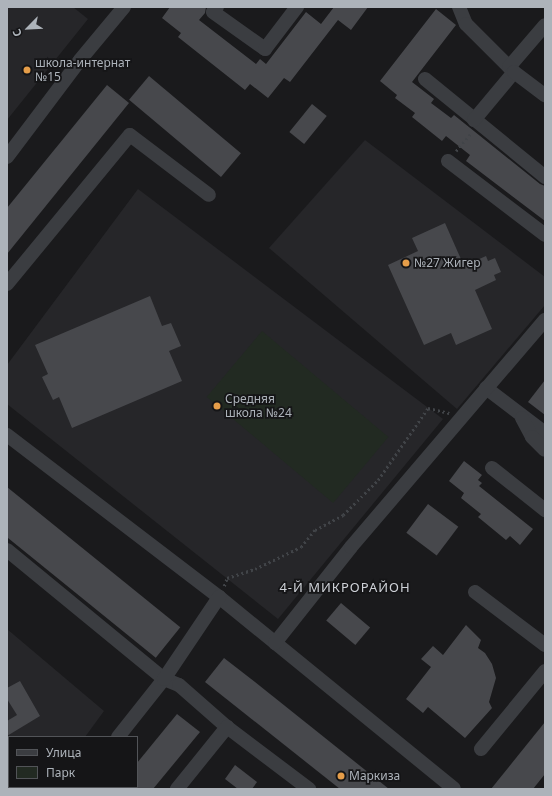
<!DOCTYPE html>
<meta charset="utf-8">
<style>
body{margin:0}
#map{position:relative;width:552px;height:796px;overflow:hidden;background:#1a1a1c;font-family:"Noto Sans",sans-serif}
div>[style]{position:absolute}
.built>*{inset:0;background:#262629}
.green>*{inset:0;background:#222a22;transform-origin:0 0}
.building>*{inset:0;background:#47484c;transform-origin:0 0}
.path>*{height:2.5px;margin-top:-1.25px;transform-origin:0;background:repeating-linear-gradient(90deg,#414448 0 2px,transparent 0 5px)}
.minor>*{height:14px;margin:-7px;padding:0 7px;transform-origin:7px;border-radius:7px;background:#3b3d41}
.dots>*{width:11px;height:11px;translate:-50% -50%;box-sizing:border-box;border:2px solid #151517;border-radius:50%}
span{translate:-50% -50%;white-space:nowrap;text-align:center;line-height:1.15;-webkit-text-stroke:3.5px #151517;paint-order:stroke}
.poi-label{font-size:12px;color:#adb3ba}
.left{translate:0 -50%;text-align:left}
.neighbourhood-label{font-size:13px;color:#ced1d7;letter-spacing:1px}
.frame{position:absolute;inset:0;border:8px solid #adb3ba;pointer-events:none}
.legend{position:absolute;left:8px;top:736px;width:130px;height:52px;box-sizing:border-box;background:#151517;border:1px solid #525458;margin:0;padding:5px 7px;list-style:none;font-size:12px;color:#adb3ba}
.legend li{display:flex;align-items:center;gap:8px;height:20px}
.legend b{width:20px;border:1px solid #525458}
.north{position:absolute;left:8px;top:8px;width:40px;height:40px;-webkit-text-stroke:3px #151517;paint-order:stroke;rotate:246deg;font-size:11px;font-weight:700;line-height:16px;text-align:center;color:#adb3ba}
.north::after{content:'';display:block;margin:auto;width:14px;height:18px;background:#adb3ba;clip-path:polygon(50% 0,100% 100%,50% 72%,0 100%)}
</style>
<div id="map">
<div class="built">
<i style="clip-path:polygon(7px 7px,73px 7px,88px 19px,7px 120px)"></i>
<i style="clip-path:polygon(365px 140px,545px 277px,545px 305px,457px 409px,269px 248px)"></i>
<i style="clip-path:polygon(138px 189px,443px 419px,278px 619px,7px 404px,7px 365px)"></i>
<i style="clip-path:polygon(7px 629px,104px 711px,85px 737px,9px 737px,9px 787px,50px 787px,49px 789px,7px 789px)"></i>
</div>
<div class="green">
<i style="left:262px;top:331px;width:165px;height:86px;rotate:40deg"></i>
</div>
<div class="building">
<i style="clip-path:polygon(170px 7px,206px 7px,205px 13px,199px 20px,256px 64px,260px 59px,266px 64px,306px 12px,321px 24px,334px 7px,368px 7px,351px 30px,338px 20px,290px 82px,284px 78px,268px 98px,250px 84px,245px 90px,178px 37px,181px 33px,162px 18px)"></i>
<i style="clip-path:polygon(436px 9px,456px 25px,412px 82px,434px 99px,431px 103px,451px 118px,454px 115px,540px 184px,545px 186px,545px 221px,466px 161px,470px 155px,446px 136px,442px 141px,412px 117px,415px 113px,395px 98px,397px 95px,380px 81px)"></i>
<i style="left:149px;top:76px;width:120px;height:31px;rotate:40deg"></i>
<i style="clip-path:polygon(107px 85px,129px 103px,7px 254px,7px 208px)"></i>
<i style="left:312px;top:104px;width:19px;height:36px;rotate:39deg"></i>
<i style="clip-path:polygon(445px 223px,464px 266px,486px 256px,488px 261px,495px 258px,501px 272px,494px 275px,496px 280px,475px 290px,492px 329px,456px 345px,451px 333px,424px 345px,388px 265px,418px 251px,412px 238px)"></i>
<i style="clip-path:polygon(150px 296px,162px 326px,171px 323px,181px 346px,169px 351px,182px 381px,72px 428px,59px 397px,53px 400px,42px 377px,48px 374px,35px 345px)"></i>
<i style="clip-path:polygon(545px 380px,545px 415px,528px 402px)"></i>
<i style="clip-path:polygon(464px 461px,482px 475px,478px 480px,482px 483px,479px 486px,533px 529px,520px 545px,510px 536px,506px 540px,478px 517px,481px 514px,461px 498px,464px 493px,449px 481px)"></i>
<i style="left:7px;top:487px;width:223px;height:39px;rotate:39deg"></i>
<i style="left:428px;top:504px;width:38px;height:36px;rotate:37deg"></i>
<i style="left:341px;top:603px;width:38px;height:23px;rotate:40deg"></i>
<i style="clip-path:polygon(466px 625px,481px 640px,478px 648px,485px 653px,492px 664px,496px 678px,489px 702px,492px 708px,465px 738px,428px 707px,423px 713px,406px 699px,431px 667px,421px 659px,433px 646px,443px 655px)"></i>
<i style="clip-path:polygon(224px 658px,255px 682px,389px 789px,340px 789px,205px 682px)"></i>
<i style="clip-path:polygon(20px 681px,40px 716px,7px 736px,7px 721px,17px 715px,7px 699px,7px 688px)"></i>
<i style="clip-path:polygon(177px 714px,200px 732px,153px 789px,137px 789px,137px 763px)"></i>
<i style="clip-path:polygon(545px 722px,545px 774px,533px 789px,491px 789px)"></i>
<i style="clip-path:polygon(235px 765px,257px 782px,252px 789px,238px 789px,225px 779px)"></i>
</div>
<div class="path">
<i style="left:456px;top:151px;width:23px;rotate:-50deg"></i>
<i style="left:224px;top:586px;width:9px;rotate:-69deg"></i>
<i style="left:227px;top:578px;width:29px;rotate:-18deg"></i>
<i style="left:255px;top:569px;width:51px;rotate:-25.6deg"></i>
<i style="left:301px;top:547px;width:22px;rotate:-51deg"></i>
<i style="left:315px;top:530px;width:32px;rotate:-28deg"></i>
<i style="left:343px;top:515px;width:49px;rotate:-45deg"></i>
<i style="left:378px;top:480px;width:88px;rotate:-55.2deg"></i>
<i style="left:428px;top:408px;width:22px;rotate:13deg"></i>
</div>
<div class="minor">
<i style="left:217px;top:7px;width:6px;rotate:129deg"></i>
<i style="left:213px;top:12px;width:64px;rotate:35.4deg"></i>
<i style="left:265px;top:49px;width:53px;rotate:-52.7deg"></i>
<i style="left:459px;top:7px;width:18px;rotate:68deg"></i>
<i style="left:466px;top:24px;width:68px;rotate:45deg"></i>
<i style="left:509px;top:67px;width:55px;rotate:-49.4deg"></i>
<i style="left:425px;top:79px;width:155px;rotate:39.2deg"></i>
<i style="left:474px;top:120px;width:62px;rotate:-50.2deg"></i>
<i style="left:514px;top:72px;width:39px;rotate:37deg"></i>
<i style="left:7px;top:157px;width:121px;rotate:-53deg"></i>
<i style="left:80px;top:60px;width:69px;rotate:-50.3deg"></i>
<i style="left:448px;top:161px;width:122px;rotate:37.3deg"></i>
<i style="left:7px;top:284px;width:193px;rotate:-50.5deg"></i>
<i style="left:130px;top:135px;width:99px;rotate:37.2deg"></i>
<i style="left:486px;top:388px;width:74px;rotate:37.3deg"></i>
<i style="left:522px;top:418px;width:21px;rotate:62deg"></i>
<i style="left:532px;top:437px;width:18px;rotate:45deg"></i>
<i style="left:7px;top:435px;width:267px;rotate:37.4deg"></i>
<i style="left:219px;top:597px;width:303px;rotate:39.2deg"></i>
<i style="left:492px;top:468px;width:68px;rotate:38.4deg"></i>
<i style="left:7px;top:550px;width:203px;rotate:39.4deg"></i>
<i style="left:164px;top:679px;width:16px;rotate:22deg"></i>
<i style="left:179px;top:685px;width:64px;rotate:41.2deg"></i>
<i style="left:227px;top:727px;width:103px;rotate:37.1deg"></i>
<i style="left:475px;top:592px;width:88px;rotate:37.1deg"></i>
<i style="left:275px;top:643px;width:122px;rotate:-51.6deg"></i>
<i style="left:351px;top:547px;width:299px;rotate:-49.5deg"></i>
<i style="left:118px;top:737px;width:74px;rotate:-51.6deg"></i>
<i style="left:164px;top:679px;width:99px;rotate:-56.1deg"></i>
<i style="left:481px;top:749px;width:101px;rotate:-50.6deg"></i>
<i style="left:76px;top:789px;width:3px;rotate:-45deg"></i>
<i style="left:177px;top:789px;width:80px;rotate:-51.1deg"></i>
</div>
<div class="dots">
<i style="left:27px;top:70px;background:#e59d49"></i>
<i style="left:406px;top:263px;background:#e59d49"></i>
<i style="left:217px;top:406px;background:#e59d49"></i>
<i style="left:341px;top:776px;background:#e59d49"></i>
</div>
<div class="poi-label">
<span class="left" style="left:35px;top:70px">школа-интернат<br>№15</span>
<span class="left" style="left:414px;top:263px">№27 Жигер</span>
<span class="left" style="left:225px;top:406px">Средняя<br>школа №24</span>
<span class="left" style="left:349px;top:776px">Маркиза</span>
</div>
<div class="neighbourhood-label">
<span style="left:345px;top:587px">4-Й МИКРОРАЙОН</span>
</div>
<div class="frame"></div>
<ul class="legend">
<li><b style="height:5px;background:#3b3d41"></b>Улица</li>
<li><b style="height:11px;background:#222a22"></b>Парк</li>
</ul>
<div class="north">С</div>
</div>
